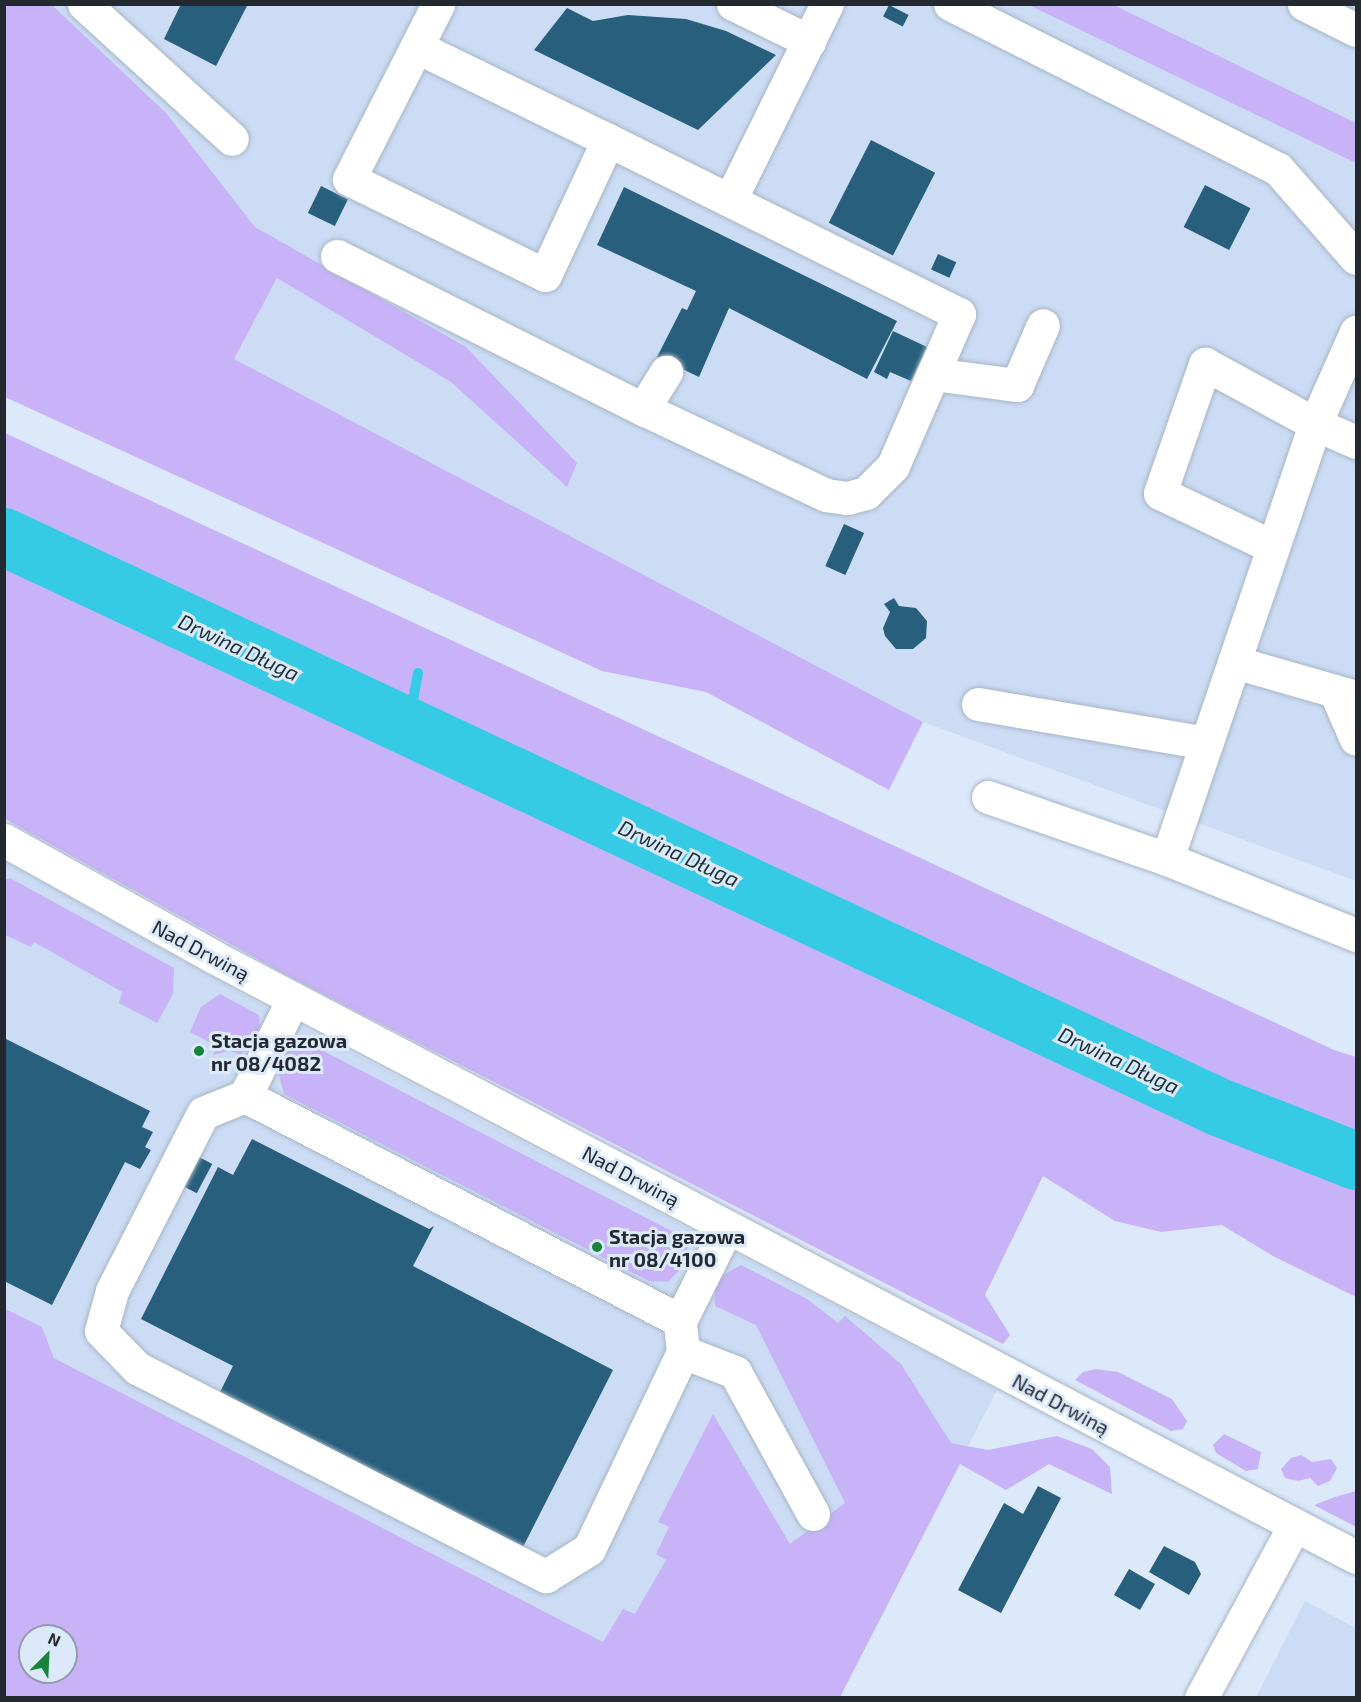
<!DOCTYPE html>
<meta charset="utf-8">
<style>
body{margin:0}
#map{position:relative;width:1361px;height:1702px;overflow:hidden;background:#dce9fb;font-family:"Exo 2",sans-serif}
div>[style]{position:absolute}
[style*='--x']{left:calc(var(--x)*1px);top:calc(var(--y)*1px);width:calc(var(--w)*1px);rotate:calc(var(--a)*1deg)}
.built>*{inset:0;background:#cbdcf4}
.green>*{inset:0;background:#c8b3f9}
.stream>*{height:10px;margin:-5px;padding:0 5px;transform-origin:5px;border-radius:5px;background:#36cbe5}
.river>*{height:58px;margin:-29px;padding:0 29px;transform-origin:29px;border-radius:29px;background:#36cbe5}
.building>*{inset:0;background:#275f7c;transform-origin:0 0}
.roads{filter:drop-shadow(0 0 2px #a8b5c6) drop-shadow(0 0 2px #a8b5c6)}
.minor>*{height:33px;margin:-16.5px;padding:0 16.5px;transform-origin:16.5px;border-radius:16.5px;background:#fff}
.dots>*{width:16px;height:16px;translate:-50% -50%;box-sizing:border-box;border:3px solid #dce9fb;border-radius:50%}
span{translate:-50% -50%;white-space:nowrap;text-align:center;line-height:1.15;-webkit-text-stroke:6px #dce9fb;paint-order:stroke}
.street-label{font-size:20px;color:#242930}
.poi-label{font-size:20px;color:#242930;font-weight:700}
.left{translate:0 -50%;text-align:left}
.water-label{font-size:21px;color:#193136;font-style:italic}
.frame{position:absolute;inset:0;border:6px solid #242930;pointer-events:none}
.north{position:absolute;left:18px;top:1624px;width:60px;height:60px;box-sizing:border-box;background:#dce9fb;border:2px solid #929caa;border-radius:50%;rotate:24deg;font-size:16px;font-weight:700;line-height:24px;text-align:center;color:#242930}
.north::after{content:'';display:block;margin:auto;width:21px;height:27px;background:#18843a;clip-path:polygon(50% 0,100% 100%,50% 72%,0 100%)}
</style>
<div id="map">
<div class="built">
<i style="clip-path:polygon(4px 5px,1356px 5px,1356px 881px,923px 722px,5px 239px)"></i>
<i style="clip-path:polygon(4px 861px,269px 1009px,997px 1390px,840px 1697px,603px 1642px,54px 1358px,42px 1327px,5px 1308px)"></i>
<i style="clip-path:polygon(1305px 1601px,1356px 1628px,1356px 1697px,1256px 1697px)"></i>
</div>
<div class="green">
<i style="clip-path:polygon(5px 5px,52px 5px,166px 113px,255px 227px,466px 347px,577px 463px,567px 487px,451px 382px,277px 278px,234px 359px,923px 722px,889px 790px,706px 692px,602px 671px,5px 397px)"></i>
<i style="clip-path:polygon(1029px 5px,1114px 5px,1356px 123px,1356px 163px)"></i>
<i style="clip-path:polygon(5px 433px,1334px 1050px,1356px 1057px,1356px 1297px,1273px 1256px,1222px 1225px,1161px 1232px,1115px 1221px,1043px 1176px,985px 1295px,1010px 1335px,1003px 1344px,286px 975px,5px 819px)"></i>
<i style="clip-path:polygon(10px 878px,174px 968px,173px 994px,157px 1023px,119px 1003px,122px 992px,34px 942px,31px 947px,5px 935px,5px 880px)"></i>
<i style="clip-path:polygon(220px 994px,259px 1015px,260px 1032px,255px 1043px,240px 1055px,230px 1051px,213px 1055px,217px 1046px,190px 1032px,201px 1007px)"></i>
<i style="clip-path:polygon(304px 1041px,683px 1237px,688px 1247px,684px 1265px,668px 1282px,649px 1281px,284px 1094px,277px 1068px,283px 1051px)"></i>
<i style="clip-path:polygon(evenodd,741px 1265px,807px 1299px,838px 1323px,845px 1316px,901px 1364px,951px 1443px,988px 1450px,1057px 1436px,1092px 1449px,1110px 1467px,1112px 1494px,1049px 1464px,1006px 1490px,960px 1464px,840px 1697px,5px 1697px,4px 1308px,42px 1327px,54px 1358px,603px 1642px,623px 1609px,635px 1614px,666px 1560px,656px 1554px,669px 1527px,658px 1522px,713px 1414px,790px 1544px,845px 1503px,756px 1325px,715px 1306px,715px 1289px,720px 1277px,741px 1265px,30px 1636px,66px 1636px,66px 1672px,30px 1672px,30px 1636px)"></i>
<i style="clip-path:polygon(1096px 1369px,1118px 1372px,1172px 1399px,1187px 1421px,1183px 1429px,1171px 1431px,1075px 1380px,1083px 1372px)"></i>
<i style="clip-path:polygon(1224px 1434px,1261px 1452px,1258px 1469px,1246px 1471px,1216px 1453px,1213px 1445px)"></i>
<i style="clip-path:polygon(1301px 1455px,1312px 1462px,1331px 1459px,1337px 1468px,1330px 1481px,1318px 1486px,1310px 1478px,1298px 1481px,1285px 1478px,1281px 1469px,1291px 1458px)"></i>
<i style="clip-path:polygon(1356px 1491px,1356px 1527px,1314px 1505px,1335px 1497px)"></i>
</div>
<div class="stream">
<i style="--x:408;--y:727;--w:55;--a:-79.5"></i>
</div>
<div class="river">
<i style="--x:4;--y:537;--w:1344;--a:25.14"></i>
<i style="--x:1221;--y:1108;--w:145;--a:21.4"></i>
</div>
<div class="building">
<i style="clip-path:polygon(181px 4px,248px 4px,216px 66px,164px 39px)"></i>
<i style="left:889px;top:5px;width:22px;height:13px;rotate:27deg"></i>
<i style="clip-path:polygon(567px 8px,593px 21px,628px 15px,686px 19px,726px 31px,776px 55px,698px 130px,534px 50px)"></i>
<i style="left:871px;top:140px;width:72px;height:93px;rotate:27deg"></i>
<i style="left:1205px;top:185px;width:51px;height:47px;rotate:27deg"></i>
<i style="left:321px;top:186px;width:30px;height:30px;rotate:26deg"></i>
<i style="clip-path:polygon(624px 187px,897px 321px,867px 379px,729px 308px,699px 377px,657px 357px,682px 308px,687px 310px,696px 291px,597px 245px)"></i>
<i style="left:938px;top:254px;width:20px;height:17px;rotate:24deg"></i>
<i style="clip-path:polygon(893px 331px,927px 347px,911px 381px,890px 372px,887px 379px,874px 372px)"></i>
<i style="left:844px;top:524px;width:22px;height:46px;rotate:24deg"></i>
<i style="clip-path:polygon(894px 598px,899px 606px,916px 608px,927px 621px,926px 638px,913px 649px,896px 649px,885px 636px,883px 628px,890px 612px,884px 604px)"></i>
<i style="clip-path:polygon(4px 1038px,150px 1111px,142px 1127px,153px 1132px,145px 1147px,151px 1150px,140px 1169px,125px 1162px,52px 1305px,4px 1281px)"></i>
<i style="clip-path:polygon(252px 1139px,429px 1229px,434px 1226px,413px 1266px,613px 1370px,523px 1547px,220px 1392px,233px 1366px,141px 1319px,218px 1167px,233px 1175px)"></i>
<i style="left:199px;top:1157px;width:15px;height:33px;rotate:28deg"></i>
<i style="clip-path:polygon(592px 1240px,605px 1246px,601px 1254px,589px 1247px)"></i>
<i style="clip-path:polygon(1038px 1486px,1061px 1498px,1001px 1613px,958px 1590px,1004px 1503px,1023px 1514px)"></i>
<i style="clip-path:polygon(1164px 1546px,1195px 1562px,1201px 1574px,1189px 1595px,1149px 1572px)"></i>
<i style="left:1129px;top:1569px;width:30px;height:30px;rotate:30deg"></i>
</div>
<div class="roads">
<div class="minor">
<i style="--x:84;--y:4;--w:200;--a:42.4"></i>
<i style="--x:733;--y:4;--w:85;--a:26"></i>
<i style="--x:950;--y:4;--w:367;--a:26.7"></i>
<i style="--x:1278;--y:169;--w:118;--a:48.8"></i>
<i style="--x:1304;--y:4;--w:58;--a:26.6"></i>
<i style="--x:417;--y:47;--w:212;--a:26"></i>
<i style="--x:608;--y:140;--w:149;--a:115"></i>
<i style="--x:545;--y:275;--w:218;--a:-153.9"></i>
<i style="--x:349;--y:179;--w:196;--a:-63"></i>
<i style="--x:608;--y:140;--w:392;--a:26.4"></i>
<i style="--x:959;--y:314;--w:166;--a:113.5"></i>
<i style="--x:893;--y:466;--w:38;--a:135"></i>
<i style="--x:866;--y:493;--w:20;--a:165"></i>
<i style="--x:847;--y:498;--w:21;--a:-172"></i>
<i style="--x:826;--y:495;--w:202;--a:-154.8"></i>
<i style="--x:643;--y:409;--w:44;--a:-58.1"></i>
<i style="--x:730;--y:200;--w:219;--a:-63.7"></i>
<i style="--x:337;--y:256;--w:342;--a:26.6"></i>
<i style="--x:933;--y:374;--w:85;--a:7.5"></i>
<i style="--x:1017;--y:385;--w:65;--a:-66.6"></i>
<i style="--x:1273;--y:547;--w:125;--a:-154.5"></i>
<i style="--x:1160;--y:493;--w:137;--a:-70.8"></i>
<i style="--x:1205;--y:364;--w:125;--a:28.6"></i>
<i style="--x:1315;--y:424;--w:101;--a:-66"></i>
<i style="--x:1234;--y:662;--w:127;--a:16"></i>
<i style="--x:1335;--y:691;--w:52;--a:66.4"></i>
<i style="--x:978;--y:704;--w:232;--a:9.7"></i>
<i style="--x:988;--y:797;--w:189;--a:19.1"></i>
<i style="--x:1167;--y:859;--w:459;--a:-71.2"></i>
<i style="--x:1315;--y:424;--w:45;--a:23.7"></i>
<i style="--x:4;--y:840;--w:238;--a:29.1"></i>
<i style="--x:212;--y:956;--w:1292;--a:27.72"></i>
<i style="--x:1167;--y:859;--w:204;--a:21.9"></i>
<i style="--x:293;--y:999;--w:108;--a:116.3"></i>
<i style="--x:245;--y:1096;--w:45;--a:158"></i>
<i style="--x:203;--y:1113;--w:200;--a:117.1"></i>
<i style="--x:112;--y:1291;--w:41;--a:105.4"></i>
<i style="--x:101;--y:1331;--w:52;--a:45.8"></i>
<i style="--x:137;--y:1368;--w:459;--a:27"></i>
<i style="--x:546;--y:1576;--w:51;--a:-32.1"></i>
<i style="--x:589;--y:1549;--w:218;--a:-64.5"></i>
<i style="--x:683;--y:1352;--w:31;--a:-96"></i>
<i style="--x:680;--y:1321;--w:105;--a:-63.4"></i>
<i style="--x:245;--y:1096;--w:490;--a:27.3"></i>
<i style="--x:683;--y:1352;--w:56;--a:21"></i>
<i style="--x:735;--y:1372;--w:162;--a:61.2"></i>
<i style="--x:1201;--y:1698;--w:196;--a:-61.6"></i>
</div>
</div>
<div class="dots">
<i style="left:199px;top:1051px;background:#18843a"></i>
<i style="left:597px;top:1247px;background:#18843a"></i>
</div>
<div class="street-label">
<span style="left:201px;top:950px;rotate:28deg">Nad Drwiną</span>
<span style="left:631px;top:1176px;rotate:28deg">Nad Drwiną</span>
<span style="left:1061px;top:1404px;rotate:28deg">Nad Drwiną</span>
</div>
<div class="poi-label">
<span class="left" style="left:211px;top:1052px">Stacja gazowa<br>nr 08/4082</span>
<span class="left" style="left:609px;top:1248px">Stacja gazowa<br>nr 08/4100</span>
</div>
<div class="water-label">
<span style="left:239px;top:647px;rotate:25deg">Drwina Długa</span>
<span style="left:679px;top:853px;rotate:25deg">Drwina Długa</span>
<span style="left:1119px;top:1060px;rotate:25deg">Drwina Długa</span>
</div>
<div class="frame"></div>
<div class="north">N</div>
</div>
